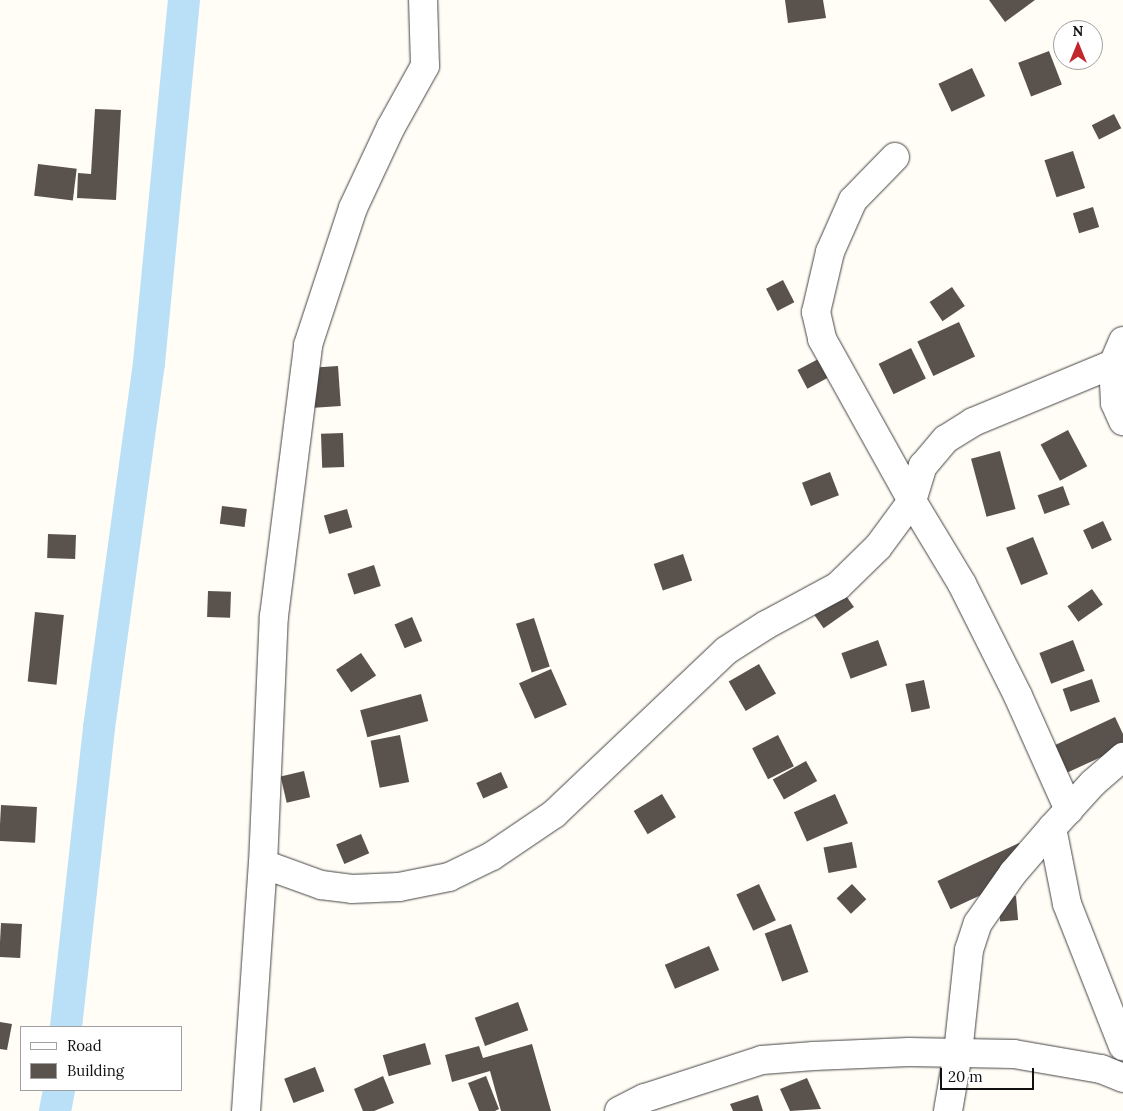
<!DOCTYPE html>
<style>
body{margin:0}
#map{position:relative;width:1123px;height:1111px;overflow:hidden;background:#fffdf5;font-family:Lora,serif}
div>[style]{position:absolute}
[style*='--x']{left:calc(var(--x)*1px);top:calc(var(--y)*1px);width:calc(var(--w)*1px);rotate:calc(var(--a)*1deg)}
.canal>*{height:32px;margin:-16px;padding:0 16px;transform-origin:16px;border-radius:16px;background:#b9e0f7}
.building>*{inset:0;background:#5a524d;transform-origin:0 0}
.roads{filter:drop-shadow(0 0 1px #444) drop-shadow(0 0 1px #444)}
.minor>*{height:28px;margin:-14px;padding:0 14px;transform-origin:14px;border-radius:14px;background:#fff}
span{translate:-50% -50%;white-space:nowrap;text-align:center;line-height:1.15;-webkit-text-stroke:5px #fff;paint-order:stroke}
.legend{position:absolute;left:20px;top:1026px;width:162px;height:65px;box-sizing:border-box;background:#fff;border:1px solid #a0a0a0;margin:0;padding:6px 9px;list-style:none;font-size:15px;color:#111}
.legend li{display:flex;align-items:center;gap:10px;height:25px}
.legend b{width:25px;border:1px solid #a0a0a0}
.north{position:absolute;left:1053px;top:20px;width:50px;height:50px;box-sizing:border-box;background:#fff;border:1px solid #a0a0a0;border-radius:50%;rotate:0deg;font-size:14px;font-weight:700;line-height:20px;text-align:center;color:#111}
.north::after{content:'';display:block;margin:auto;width:18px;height:22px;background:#c4262e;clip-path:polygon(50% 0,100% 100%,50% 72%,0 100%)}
.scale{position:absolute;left:940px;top:1068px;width:94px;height:22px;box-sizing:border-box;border:2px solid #111;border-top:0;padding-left:6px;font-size:15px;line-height:18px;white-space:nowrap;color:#111;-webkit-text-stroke:4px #fff;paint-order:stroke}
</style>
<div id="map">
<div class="canal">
<i style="--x:66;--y:1027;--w:301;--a:-83.7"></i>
<i style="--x:99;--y:728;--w:368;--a:-82.2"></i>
<i style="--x:149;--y:363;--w:365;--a:-84.5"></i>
<i style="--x:55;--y:1111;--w:21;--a:-79"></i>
</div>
<div class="building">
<i style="clip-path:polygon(785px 0,823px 0,826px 18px,788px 23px)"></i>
<i style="clip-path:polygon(989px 0,1035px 0,1005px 22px)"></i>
<i style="left:1049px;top:51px;width:36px;height:33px;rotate:69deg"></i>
<i style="left:972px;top:68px;width:31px;height:37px;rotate:65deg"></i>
<i style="clip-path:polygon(95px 109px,121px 110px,116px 200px,77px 198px,78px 173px,91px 174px)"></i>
<i style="left:1114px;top:114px;width:16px;height:25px;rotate:63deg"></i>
<i style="left:1073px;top:151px;width:39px;height:30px;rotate:72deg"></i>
<i style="left:38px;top:164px;width:39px;height:32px;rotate:7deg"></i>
<i style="left:1093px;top:207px;width:21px;height:21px;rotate:73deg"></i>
<i style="left:783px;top:280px;width:25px;height:19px;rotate:63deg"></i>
<i style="left:952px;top:287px;width:23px;height:27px;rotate:56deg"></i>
<i style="left:959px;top:322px;width:38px;height:46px;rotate:65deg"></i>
<i style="left:911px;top:348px;width:34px;height:36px;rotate:64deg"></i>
<i style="left:824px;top:356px;width:21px;height:30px;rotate:62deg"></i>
<i style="left:338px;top:366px;width:40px;height:34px;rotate:86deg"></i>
<i style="left:1068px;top:430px;width:41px;height:31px;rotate:62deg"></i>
<i style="left:343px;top:433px;width:34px;height:22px;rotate:88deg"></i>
<i style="left:1000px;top:451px;width:60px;height:30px;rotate:75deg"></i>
<i style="left:830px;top:472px;width:25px;height:30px;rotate:69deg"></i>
<i style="left:1063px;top:486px;width:20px;height:27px;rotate:70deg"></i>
<i style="left:222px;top:506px;width:25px;height:18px;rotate:7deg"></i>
<i style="left:347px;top:509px;width:19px;height:24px;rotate:74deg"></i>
<i style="left:1103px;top:521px;width:21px;height:22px;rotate:65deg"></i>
<i style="left:48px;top:534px;width:28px;height:24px;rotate:2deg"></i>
<i style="left:1033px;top:537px;width:40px;height:29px;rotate:68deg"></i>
<i style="left:683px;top:554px;width:28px;height:31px;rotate:71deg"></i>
<i style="left:374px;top:565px;width:22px;height:28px;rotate:72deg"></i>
<i style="left:835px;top:580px;width:33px;height:37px;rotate:55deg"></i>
<i style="left:1092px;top:589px;width:19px;height:30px;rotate:55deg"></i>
<i style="left:208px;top:591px;width:23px;height:26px;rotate:2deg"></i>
<i style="left:35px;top:612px;width:29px;height:70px;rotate:6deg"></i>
<i style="left:412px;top:617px;width:26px;height:19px;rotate:67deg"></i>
<i style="left:534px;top:618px;width:51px;height:19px;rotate:72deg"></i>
<i style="left:878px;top:640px;width:27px;height:39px;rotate:70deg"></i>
<i style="left:1073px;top:640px;width:33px;height:36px;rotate:69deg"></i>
<i style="left:361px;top:653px;width:27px;height:30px;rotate:56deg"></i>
<i style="left:759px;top:664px;width:34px;height:35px;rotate:60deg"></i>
<i style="left:551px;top:669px;width:39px;height:35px;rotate:66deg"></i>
<i style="left:1092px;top:679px;width:24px;height:31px;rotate:71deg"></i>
<i style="left:924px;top:680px;width:29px;height:19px;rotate:78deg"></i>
<i style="left:421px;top:694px;width:28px;height:63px;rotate:75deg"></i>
<i style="clip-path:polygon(1115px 717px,1123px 734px,1123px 747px,1049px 781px,1036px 754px)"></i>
<i style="left:400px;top:735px;width:48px;height:30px;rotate:79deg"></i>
<i style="left:778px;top:735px;width:35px;height:29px;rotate:63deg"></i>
<i style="left:806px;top:761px;width:23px;height:38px;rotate:61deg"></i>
<i style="left:304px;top:771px;width:27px;height:24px;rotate:77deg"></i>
<i style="left:501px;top:772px;width:17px;height:27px;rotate:66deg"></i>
<i style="left:662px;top:794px;width:27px;height:33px;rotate:59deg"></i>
<i style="left:835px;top:794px;width:32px;height:45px;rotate:66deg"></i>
<i style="left:1px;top:805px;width:36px;height:36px;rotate:3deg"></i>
<i style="left:361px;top:834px;width:21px;height:27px;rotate:67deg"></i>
<i style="left:852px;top:842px;width:26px;height:29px;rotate:79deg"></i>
<i style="left:1019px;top:843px;width:31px;height:90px;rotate:65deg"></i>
<i style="left:759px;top:884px;width:40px;height:25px;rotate:65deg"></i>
<i style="left:852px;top:884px;width:21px;height:21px;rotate:47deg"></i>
<i style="left:1016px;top:896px;width:24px;height:18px;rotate:85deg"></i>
<i style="left:1px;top:923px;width:21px;height:34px;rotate:3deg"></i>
<i style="left:791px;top:924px;width:51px;height:28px;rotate:70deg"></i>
<i style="left:709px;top:946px;width:26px;height:48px;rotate:67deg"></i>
<i style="left:518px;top:1002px;width:30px;height:46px;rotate:70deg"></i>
<i style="clip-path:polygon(0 1022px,12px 1024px,7px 1050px,0 1049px)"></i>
<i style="left:425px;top:1043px;width:22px;height:44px;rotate:74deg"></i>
<i style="clip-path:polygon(532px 1044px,551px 1111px,501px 1111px,490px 1071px,452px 1082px,445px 1055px,479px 1046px,483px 1058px)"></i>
<i style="left:315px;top:1067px;width:26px;height:33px;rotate:69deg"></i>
<i style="clip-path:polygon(383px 1076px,394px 1103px,374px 1111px,363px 1111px,354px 1089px)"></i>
<i style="clip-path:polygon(486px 1076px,499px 1109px,495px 1111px,479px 1111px,468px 1083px)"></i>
<i style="clip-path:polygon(807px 1078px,821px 1109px,790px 1111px,780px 1089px)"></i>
<i style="clip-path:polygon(758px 1095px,763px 1111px,733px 1111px,730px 1104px)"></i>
</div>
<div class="roads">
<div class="minor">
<i style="--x:895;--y:157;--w:60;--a:134.3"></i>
<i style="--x:853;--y:200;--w:57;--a:113.9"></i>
<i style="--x:830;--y:252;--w:62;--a:103.1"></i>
<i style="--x:816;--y:312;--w:28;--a:77"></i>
<i style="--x:822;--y:339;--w:185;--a:60.9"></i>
<i style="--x:912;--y:501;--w:97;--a:58.9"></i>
<i style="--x:962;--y:584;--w:125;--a:63.4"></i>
<i style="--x:1018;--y:696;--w:125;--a:65.9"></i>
<i style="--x:1123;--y:341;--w:25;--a:113"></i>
<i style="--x:1113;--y:364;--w:39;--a:87"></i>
<i style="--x:1115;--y:403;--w:20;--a:66"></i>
<i style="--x:1052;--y:828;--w:77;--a:78.8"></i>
<i style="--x:1067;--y:904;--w:153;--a:68.5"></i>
<i style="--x:263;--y:864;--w:62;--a:19.9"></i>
<i style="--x:321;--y:885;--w:31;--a:7"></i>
<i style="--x:352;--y:889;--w:47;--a:-2.4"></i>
<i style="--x:399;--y:887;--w:51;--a:-11.3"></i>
<i style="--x:449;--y:877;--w:48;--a:-26"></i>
<i style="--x:492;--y:856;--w:75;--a:-34.1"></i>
<i style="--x:554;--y:814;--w:238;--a:-43.5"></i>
<i style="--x:727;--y:650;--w:46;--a:-32.7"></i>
<i style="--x:766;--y:625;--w:82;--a:-28.4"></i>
<i style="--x:838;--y:586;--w:56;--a:-44.3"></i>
<i style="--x:878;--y:547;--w:57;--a:-53.5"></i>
<i style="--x:912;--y:501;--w:37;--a:-73"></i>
<i style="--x:923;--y:466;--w:35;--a:-50"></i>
<i style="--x:946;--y:439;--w:32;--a:-32"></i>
<i style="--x:973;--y:422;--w:152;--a:-22.5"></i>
<i style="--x:246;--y:1111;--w:248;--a:-86.1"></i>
<i style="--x:263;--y:864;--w:248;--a:-87.5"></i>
<i style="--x:274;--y:616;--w:273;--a:-82.8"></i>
<i style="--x:308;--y:345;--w:144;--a:-71.8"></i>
<i style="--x:353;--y:208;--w:89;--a:-64.9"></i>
<i style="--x:391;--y:127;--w:70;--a:-60.9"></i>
<i style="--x:425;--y:66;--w:66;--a:-91.7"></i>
<i style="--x:619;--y:1111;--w:29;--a:-27"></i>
<i style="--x:645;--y:1098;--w:123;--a:-18"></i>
<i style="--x:762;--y:1060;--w:52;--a:-4.4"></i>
<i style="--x:814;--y:1056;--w:95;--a:-2.4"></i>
<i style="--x:909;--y:1052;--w:105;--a:1.1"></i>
<i style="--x:1014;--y:1054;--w:88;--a:9.8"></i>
<i style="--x:1101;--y:1069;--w:24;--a:22"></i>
<i style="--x:948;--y:1111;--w:59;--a:-80.2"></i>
<i style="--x:958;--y:1053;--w:104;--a:-83.9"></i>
<i style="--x:969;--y:950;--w:28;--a:-72"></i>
<i style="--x:978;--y:923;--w:61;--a:-55"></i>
<i style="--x:1013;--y:873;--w:60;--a:-49.1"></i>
<i style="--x:1052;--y:828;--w:61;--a:-47.7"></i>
<i style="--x:1093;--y:783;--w:40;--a:-41"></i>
</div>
</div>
<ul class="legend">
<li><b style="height:6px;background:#fff"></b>Road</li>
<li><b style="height:14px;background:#5a524d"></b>Building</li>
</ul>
<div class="north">N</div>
<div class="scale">20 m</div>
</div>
